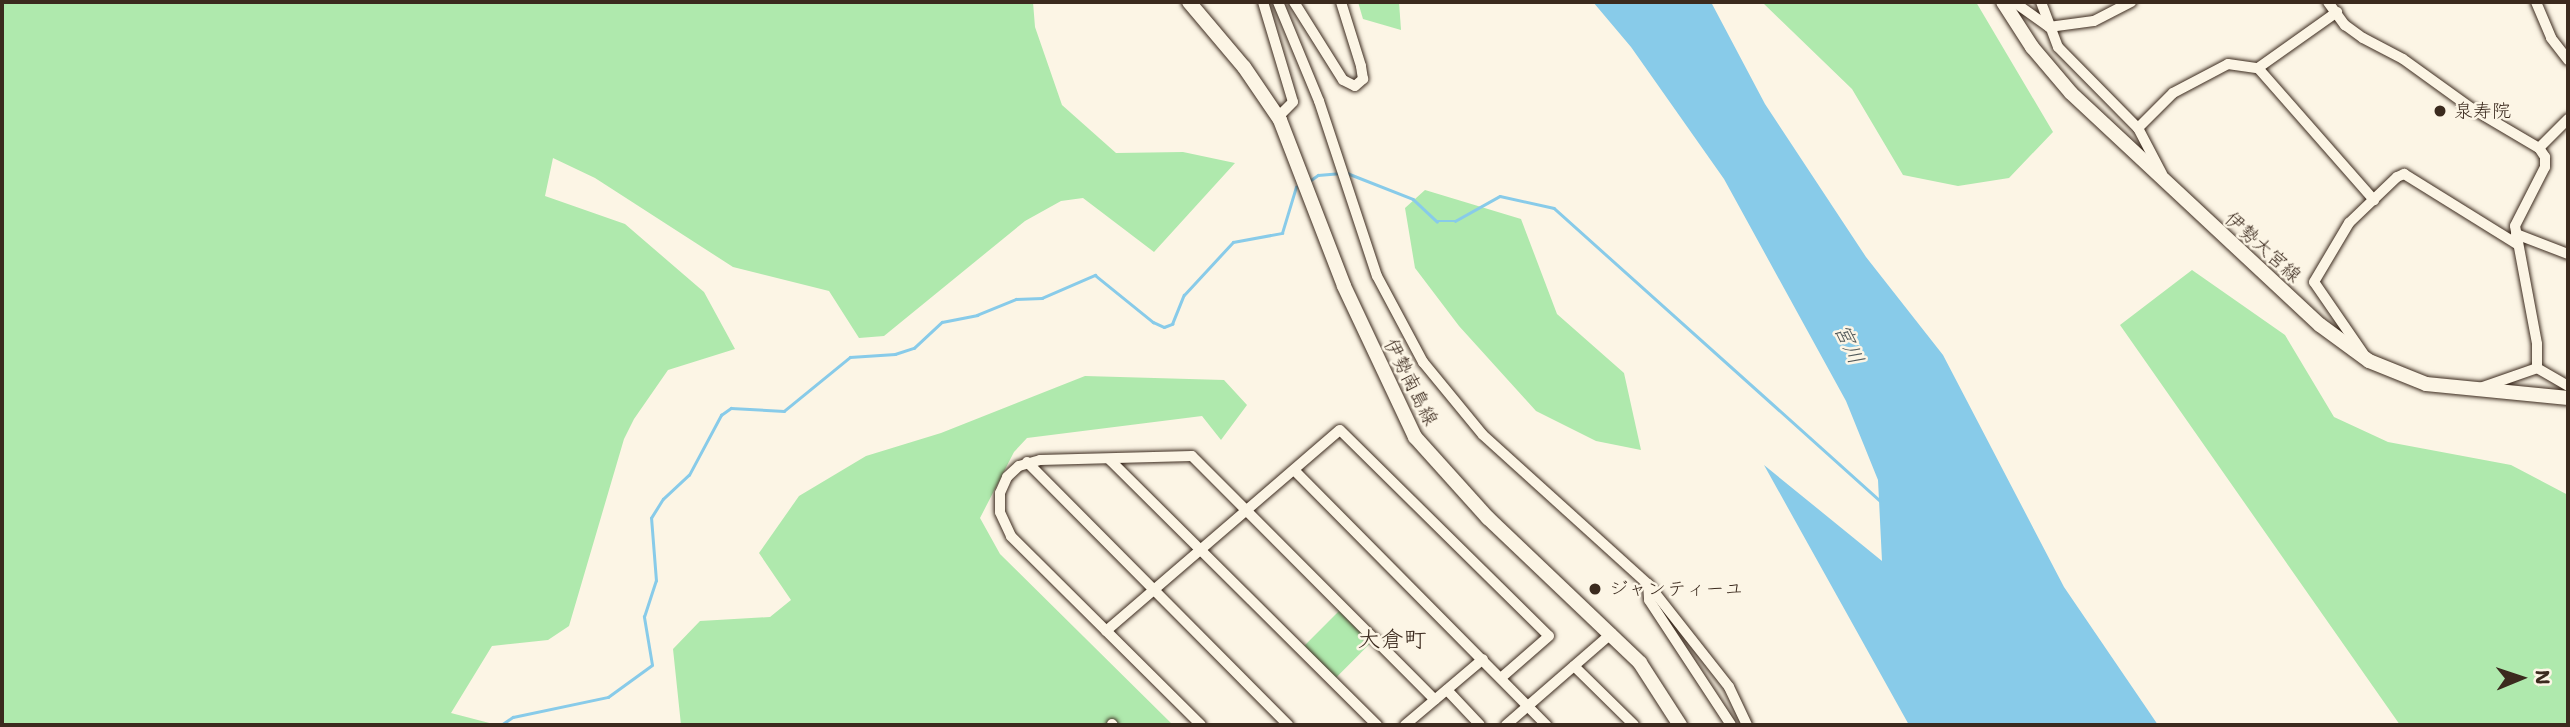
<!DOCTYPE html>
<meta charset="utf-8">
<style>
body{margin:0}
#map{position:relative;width:2570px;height:727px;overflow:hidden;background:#fcf5e5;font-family:"Shantell Sans","Klee One",sans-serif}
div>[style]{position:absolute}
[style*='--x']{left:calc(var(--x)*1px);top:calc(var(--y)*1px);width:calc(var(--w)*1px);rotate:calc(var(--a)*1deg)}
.green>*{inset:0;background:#afe9ad;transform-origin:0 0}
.water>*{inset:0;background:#88cbe9}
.stream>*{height:2.5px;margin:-1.25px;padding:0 1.25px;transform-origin:1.25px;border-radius:1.25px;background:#88cbe9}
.roads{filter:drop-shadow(0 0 2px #3b2a1e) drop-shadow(0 0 2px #3b2a1e)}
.minor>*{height:10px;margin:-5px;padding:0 5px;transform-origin:5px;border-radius:5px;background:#fcf5e5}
.major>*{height:14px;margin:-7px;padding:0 7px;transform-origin:7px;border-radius:7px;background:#fcf5e5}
.dots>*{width:19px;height:19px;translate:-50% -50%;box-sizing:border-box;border:4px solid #fcf5e5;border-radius:50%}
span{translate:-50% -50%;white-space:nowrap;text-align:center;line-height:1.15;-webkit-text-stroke:5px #fcf5e5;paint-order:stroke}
.poi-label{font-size:19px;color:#3b2a1e}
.left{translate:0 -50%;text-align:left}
.street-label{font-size:19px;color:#3b2a1e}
.water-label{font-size:21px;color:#525a5b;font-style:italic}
.quarter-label{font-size:23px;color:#3b2a1e}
.frame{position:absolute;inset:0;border:4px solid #3b2a1e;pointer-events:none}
.north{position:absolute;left:2486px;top:643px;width:70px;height:70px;-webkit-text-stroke:5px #fcf5e5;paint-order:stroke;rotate:88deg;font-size:19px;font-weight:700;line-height:28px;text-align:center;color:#3b2a1e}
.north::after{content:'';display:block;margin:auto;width:24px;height:32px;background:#3b2a1e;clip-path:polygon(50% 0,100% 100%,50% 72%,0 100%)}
</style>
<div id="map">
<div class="green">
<i style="clip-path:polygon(2px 2px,1033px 2px,1035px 27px,1062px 105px,1116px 153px,1183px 152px,1235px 163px,1154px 252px,1083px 198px,1061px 201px,1025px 221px,884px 336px,859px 338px,829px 291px,733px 267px,595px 178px,553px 158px,545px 196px,625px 224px,704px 292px,735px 349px,668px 370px,634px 419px,624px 439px,569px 626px,548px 640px,492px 646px,451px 713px,497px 725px,2px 725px)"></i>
<i style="clip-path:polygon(1358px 2px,1399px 2px,1401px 30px,1363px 19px)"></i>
<i style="clip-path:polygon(1762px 2px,1976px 2px,2053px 132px,2009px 178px,1958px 186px,1903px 175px,1852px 89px)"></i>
<i style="clip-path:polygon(1425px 190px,1521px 219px,1557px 314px,1624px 373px,1641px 450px,1596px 441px,1536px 411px,1459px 326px,1415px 268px,1405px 208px)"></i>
<i style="clip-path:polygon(2192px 270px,2285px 335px,2334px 417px,2388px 442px,2511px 465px,2568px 495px,2568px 725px,2400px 725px,2120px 325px)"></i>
<i style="clip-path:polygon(1085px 376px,1224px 380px,1247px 405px,1221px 440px,1202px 416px,1027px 438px,1014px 452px,980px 518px,1000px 554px,1173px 725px,681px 725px,673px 649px,700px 621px,770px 617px,791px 600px,759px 553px,799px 496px,866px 456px,941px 433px)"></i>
<i style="left:1339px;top:611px;width:45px;height:49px;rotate:45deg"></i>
</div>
<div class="water">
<i style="clip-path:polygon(1593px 2px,1711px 2px,1765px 104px,1866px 257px,1943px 355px,2064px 587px,2158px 725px,1909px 725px,1764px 465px,1882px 561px,1878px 480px,1846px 401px,1724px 179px,1631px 47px)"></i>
</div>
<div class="stream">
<i style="--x:1347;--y:173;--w:71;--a:21.5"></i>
<i style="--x:1413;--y:199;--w:33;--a:43"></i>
<i style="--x:1437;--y:221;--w:18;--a:0"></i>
<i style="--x:1455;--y:221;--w:51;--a:-29.1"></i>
<i style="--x:1500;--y:196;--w:55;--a:12.5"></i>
<i style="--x:1554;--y:208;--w:438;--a:41.9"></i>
<i style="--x:1308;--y:182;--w:12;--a:-35"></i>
<i style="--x:1318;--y:175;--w:23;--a:-5"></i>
<i style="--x:501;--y:725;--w:14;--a:-34"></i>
<i style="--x:513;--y:717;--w:97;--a:-11.9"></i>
<i style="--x:608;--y:697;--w:54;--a:-36"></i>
<i style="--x:652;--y:665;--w:49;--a:-99.5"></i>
<i style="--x:644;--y:617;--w:38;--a:-72"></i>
<i style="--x:656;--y:581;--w:63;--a:-94.5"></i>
<i style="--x:651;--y:518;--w:22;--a:-58"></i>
<i style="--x:663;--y:499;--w:35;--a:-43"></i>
<i style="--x:689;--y:475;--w:68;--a:-61.9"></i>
<i style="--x:721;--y:415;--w:12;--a:-35"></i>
<i style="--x:731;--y:408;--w:53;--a:3.2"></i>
<i style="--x:784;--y:411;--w:85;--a:-39.3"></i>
<i style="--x:850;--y:357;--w:45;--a:-3.8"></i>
<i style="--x:895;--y:354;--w:20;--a:-18"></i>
<i style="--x:914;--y:348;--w:38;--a:-43"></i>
<i style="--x:942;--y:322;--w:36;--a:-11"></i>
<i style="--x:977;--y:315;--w:42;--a:-22.3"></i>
<i style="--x:1016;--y:299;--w:26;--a:-2"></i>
<i style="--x:1042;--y:298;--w:58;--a:-23.5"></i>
<i style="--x:1095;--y:275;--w:75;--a:39"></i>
<i style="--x:1153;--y:322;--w:12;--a:24"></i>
<i style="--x:1164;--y:327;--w:9;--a:-21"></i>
<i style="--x:1172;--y:324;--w:31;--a:-68"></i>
<i style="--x:1184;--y:295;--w:72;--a:-47.2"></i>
<i style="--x:1233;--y:242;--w:50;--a:-10.4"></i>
<i style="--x:1282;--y:233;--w:48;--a:-73.1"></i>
</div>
<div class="roads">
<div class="minor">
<i style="--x:1263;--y:2;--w:104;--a:73.3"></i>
<i style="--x:1293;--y:102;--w:21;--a:135"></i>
<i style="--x:1278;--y:2;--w:107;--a:67.5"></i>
<i style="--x:1319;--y:101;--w:184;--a:71.7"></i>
<i style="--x:1377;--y:276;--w:98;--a:61.9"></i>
<i style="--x:1423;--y:362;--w:94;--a:50.6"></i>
<i style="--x:1483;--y:435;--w:222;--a:42.1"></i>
<i style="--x:1648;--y:584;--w:131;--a:51.8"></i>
<i style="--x:1729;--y:687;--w:42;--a:64.7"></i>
<i style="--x:1294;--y:2;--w:92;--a:57.9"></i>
<i style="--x:1343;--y:80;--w:13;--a:27"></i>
<i style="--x:1355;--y:86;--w:11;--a:-41"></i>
<i style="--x:1363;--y:79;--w:13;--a:-99"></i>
<i style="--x:1361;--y:66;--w:67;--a:-107.4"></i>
<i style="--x:2014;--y:2;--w:43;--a:35.5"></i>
<i style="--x:2049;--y:27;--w:45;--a:-7.6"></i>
<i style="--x:2094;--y:21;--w:42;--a:-27.2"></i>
<i style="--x:2041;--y:2;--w:48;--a:69.3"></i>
<i style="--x:2058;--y:47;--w:114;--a:45.4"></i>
<i style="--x:2138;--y:128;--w:52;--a:62.4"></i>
<i style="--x:2328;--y:2;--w:29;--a:54"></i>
<i style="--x:2345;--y:25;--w:22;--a:36"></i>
<i style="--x:2363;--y:38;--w:45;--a:27.7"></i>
<i style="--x:2403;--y:59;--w:84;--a:35.8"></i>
<i style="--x:2471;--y:108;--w:79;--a:30.5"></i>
<i style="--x:2539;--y:148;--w:11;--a:56"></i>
<i style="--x:2545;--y:157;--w:10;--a:90"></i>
<i style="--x:2545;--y:167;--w:66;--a:117"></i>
<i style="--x:2515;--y:226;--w:120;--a:79.4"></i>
<i style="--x:2537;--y:344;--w:24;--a:90"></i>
<i style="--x:2536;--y:2;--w:39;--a:67"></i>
<i style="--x:2551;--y:38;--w:28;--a:52"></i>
<i style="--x:2258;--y:68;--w:176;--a:48.7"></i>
<i style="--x:2138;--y:128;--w:49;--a:-45"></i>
<i style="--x:2173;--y:93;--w:62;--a:-27.8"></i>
<i style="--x:2228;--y:64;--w:30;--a:8"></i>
<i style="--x:2258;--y:68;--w:97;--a:-35.3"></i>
<i style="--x:2539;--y:148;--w:41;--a:-45"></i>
<i style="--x:2516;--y:234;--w:56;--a:21"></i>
<i style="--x:2363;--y:353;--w:86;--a:-124.6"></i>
<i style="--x:2314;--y:282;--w:69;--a:-59.3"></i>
<i style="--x:2349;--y:223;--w:66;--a:-43.8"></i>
<i style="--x:2397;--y:177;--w:8;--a:-23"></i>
<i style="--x:2404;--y:174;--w:133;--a:31.8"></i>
<i style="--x:2537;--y:368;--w:36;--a:30"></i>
<i style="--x:2480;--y:388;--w:60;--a:-19.3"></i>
<i style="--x:1109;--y:459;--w:378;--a:44.8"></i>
<i style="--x:1027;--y:462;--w:371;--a:45.2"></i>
<i style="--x:1294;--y:470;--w:359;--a:45.3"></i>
<i style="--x:1648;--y:584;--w:16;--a:86"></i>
<i style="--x:1649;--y:600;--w:149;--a:56.7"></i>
<i style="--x:1106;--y:631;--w:308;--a:-40.7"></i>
<i style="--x:1340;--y:430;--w:293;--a:44.6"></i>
<i style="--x:1549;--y:636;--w:62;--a:138.9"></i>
<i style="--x:1574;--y:666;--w:84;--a:44.5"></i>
<i style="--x:1447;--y:690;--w:48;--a:46.7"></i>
<i style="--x:1112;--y:724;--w:1;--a:45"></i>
<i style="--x:1201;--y:725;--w:268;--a:-135.2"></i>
<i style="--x:1011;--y:536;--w:26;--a:-115"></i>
<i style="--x:1000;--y:512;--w:19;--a:-90"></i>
<i style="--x:1000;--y:493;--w:17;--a:-66"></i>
<i style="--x:1007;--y:477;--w:16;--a:-43"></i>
<i style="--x:1019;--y:466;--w:22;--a:-16"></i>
<i style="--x:1040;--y:460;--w:152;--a:-1.5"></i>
<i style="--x:1192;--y:456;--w:344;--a:45.1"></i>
<i style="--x:1405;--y:725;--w:102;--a:-40.2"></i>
<i style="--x:1506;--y:725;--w:140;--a:-41"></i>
</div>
<div class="major">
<i style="--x:1189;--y:2;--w:85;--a:49.8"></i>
<i style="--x:1244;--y:67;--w:64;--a:55.8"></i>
<i style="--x:1280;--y:120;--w:178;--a:68.9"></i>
<i style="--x:1344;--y:286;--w:167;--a:64.8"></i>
<i style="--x:1415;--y:437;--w:109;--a:48"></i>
<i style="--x:1488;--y:518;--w:210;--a:43.6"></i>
<i style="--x:1640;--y:663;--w:74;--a:57.2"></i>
<i style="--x:2003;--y:2;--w:54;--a:57.2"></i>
<i style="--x:2032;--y:47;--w:60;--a:49.7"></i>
<i style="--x:2071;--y:93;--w:340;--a:43"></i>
<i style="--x:2320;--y:325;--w:61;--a:36.3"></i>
<i style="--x:2369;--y:361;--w:61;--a:22"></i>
<i style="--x:2426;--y:384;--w:143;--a:5.6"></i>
</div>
</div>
<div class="dots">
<i style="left:2440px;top:111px;background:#3b2a1e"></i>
<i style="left:1595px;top:589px;background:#3b2a1e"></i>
</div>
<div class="poi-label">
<span class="left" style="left:2454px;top:111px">泉寿院</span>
<span class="left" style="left:1609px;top:589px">ジャンティーユ</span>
</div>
<div class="street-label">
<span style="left:2263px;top:247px;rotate:42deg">伊勢大宮線</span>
<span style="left:1411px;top:382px;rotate:63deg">伊勢南島線</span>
</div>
<div class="water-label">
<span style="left:1849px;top:344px;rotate:66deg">宮川</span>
</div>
<div class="quarter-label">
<span style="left:1392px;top:639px">大倉町</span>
</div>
<div class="frame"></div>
<div class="north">N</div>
</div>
